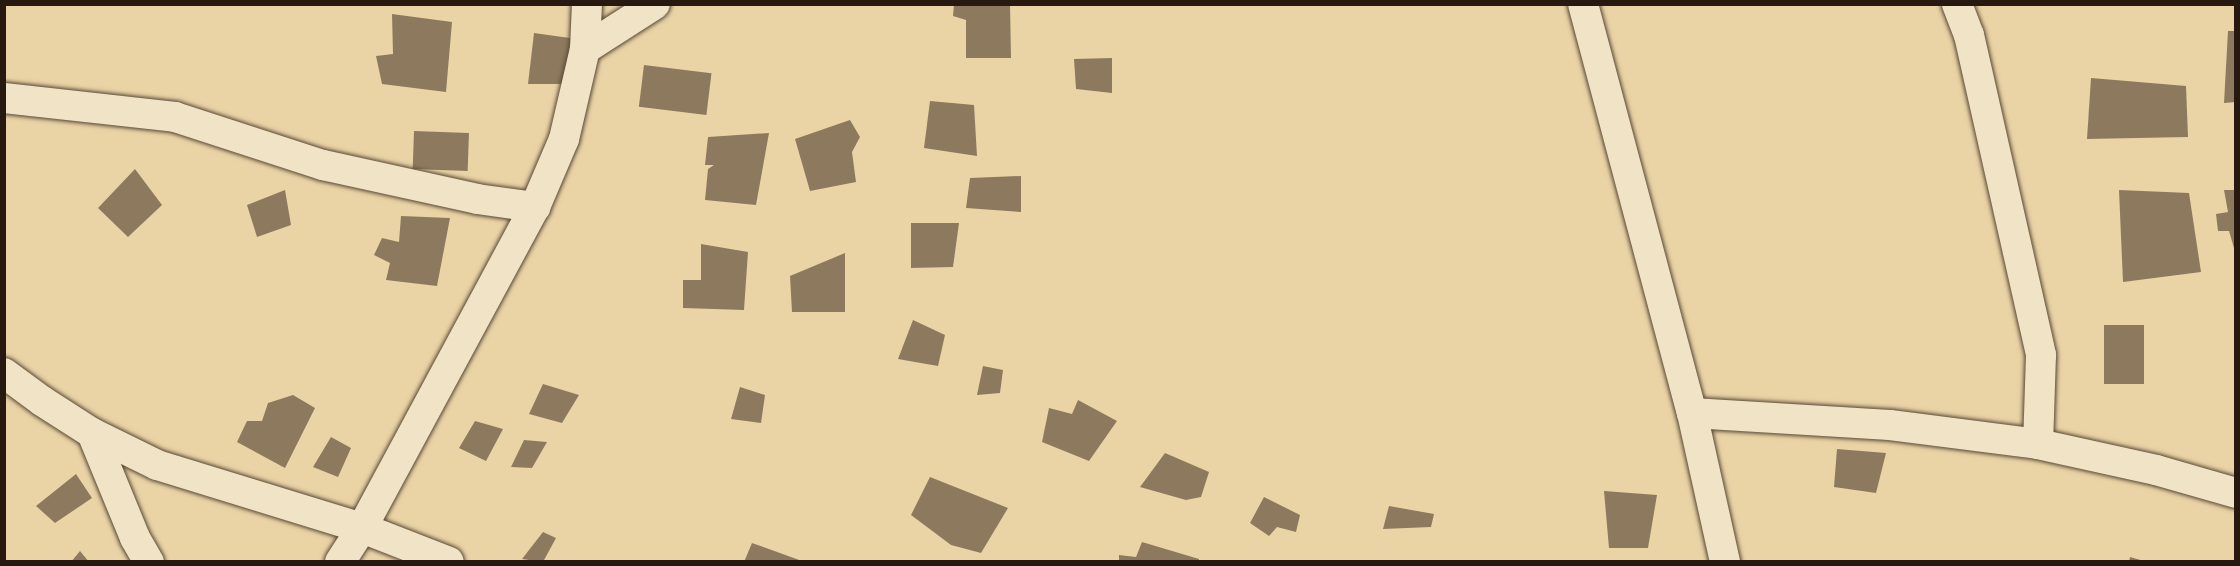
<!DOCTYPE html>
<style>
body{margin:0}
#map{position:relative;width:2240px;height:566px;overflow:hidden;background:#ead4a6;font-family:"IM FELL DW Pica",serif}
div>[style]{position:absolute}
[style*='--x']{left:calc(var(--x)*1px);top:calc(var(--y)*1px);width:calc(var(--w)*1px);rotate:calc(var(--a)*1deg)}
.building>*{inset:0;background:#8d7a5e;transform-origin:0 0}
.roads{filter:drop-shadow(0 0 2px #584836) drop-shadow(0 0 2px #584836)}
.minor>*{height:30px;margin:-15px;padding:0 15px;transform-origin:15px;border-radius:15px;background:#f1e3c5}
span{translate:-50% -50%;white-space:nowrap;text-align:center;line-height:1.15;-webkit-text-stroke:4.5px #f1e3c5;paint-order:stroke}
.frame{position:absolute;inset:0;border:6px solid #281910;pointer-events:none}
</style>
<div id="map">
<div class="building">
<i style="clip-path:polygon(954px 4px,1010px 4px,1011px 58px,966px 58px,966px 20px,953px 16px)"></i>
<i style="clip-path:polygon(392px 14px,452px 22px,446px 92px,382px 84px,376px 56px,393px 54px)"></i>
<i style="clip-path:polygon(2228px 31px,2236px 31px,2236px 102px,2224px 103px)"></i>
<i style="clip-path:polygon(534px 33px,577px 39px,568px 84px,528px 84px)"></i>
<i style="clip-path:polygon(1112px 58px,1112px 93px,1076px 89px,1074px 59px)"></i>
<i style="left:644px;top:65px;width:68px;height:42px;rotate:7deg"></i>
<i style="clip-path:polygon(2091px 78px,2186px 86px,2188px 137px,2087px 139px)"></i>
<i style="clip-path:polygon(930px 101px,974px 105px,977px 156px,924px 148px)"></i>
<i style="clip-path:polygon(850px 120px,860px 137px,852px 152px,856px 182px,810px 191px,795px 139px)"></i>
<i style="left:414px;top:131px;width:55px;height:38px;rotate:2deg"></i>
<i style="clip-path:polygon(769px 133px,756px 205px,705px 200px,708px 169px,714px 165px,705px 165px,708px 137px)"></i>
<i style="clip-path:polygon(135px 169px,162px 205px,128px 237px,98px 208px)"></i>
<i style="clip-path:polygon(1021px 176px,1021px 212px,966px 208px,970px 178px)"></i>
<i style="clip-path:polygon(285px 190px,291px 225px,257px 237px,247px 205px)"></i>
<i style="clip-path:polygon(2119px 190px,2189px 193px,2201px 272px,2123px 282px)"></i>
<i style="clip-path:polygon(2224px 190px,2236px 190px,2236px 255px,2229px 231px,2218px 231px,2216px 214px,2228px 212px)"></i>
<i style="clip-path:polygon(401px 216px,450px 218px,437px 286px,386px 280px,390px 263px,374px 255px,382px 238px,399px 242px)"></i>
<i style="clip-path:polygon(911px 223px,959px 223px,953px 267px,911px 268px)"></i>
<i style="clip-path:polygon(701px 244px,748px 252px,744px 310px,683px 308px,683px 280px,701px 280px)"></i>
<i style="clip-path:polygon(845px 253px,845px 312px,792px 312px,790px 276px)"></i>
<i style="clip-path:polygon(913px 320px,945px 335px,938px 366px,898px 359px)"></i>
<i style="left:2104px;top:325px;width:40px;height:59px"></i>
<i style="clip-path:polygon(983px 366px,1003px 370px,1000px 393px,977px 395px)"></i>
<i style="clip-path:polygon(543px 384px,579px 395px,562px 423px,529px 414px)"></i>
<i style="clip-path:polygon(740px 387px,765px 395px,761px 423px,731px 419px)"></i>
<i style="clip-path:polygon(293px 395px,315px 408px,285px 468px,237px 442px,247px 421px,262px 421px,268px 403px)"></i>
<i style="clip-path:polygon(1078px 400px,1117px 421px,1089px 461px,1042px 442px,1049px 408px,1072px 414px)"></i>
<i style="clip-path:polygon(475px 421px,503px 429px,486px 461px,459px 448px)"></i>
<i style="clip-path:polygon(331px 437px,351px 448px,338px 477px,313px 467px)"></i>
<i style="clip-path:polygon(524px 440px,547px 442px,532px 468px,511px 467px)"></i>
<i style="clip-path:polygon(1837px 449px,1886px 453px,1876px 493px,1834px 487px)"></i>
<i style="clip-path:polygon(1165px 453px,1209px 472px,1201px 497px,1186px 500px,1140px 487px)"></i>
<i style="clip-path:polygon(76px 474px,92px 498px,55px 523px,36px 506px)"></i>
<i style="clip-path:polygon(930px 477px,1008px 508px,981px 553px,951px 545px,911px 515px)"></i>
<i style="clip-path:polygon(1604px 491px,1657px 495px,1648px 548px,1609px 548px)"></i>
<i style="clip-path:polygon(1264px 497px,1300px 515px,1296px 532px,1277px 527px,1269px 536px,1250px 523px)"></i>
<i style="clip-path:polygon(1389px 506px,1434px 514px,1431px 527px,1383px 529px)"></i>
<i style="clip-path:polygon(543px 532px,556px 538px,543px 562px,522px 559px)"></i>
<i style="clip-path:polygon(1142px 542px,1199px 559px,1199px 562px,1119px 562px,1119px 555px,1136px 557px)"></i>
<i style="clip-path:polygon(752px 543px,802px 561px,802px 562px,744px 562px)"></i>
<i style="clip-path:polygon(80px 551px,89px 562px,71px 562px)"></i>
<i style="clip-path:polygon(2130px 557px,2144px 561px,2144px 562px,2129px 562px)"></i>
</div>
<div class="roads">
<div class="minor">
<i style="--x:1583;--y:4;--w:423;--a:75.1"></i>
<i style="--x:1692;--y:413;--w:153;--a:77.5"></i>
<i style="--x:1957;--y:4;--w:33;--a:69"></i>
<i style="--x:1969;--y:35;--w:328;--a:77.3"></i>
<i style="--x:2041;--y:355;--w:89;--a:91.9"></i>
<i style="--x:585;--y:49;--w:45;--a:-87.5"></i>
<i style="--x:4;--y:98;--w:172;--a:6.3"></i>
<i style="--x:175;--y:117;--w:156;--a:18"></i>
<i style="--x:323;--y:165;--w:158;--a:12.4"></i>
<i style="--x:477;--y:199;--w:59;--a:7.9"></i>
<i style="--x:4;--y:373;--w:47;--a:36.4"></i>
<i style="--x:42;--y:401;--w:59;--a:32.6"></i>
<i style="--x:92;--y:433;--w:72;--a:26.2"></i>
<i style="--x:157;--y:465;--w:214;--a:17.1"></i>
<i style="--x:362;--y:528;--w:93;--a:21.3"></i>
<i style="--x:1692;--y:413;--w:198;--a:3.5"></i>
<i style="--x:1890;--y:425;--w:149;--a:7.3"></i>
<i style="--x:2038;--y:444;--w:121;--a:12.4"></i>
<i style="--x:2156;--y:470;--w:83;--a:16"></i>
<i style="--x:92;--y:433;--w:113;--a:67.7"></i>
<i style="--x:135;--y:538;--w:28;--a:60"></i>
<i style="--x:340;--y:562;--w:40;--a:-57.1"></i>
<i style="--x:362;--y:528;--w:365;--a:-61.7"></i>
<i style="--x:535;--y:207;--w:74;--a:-66.9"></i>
<i style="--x:564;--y:139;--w:92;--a:-76.9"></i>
<i style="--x:585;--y:49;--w:83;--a:-32.7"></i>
</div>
</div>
<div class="frame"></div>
</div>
